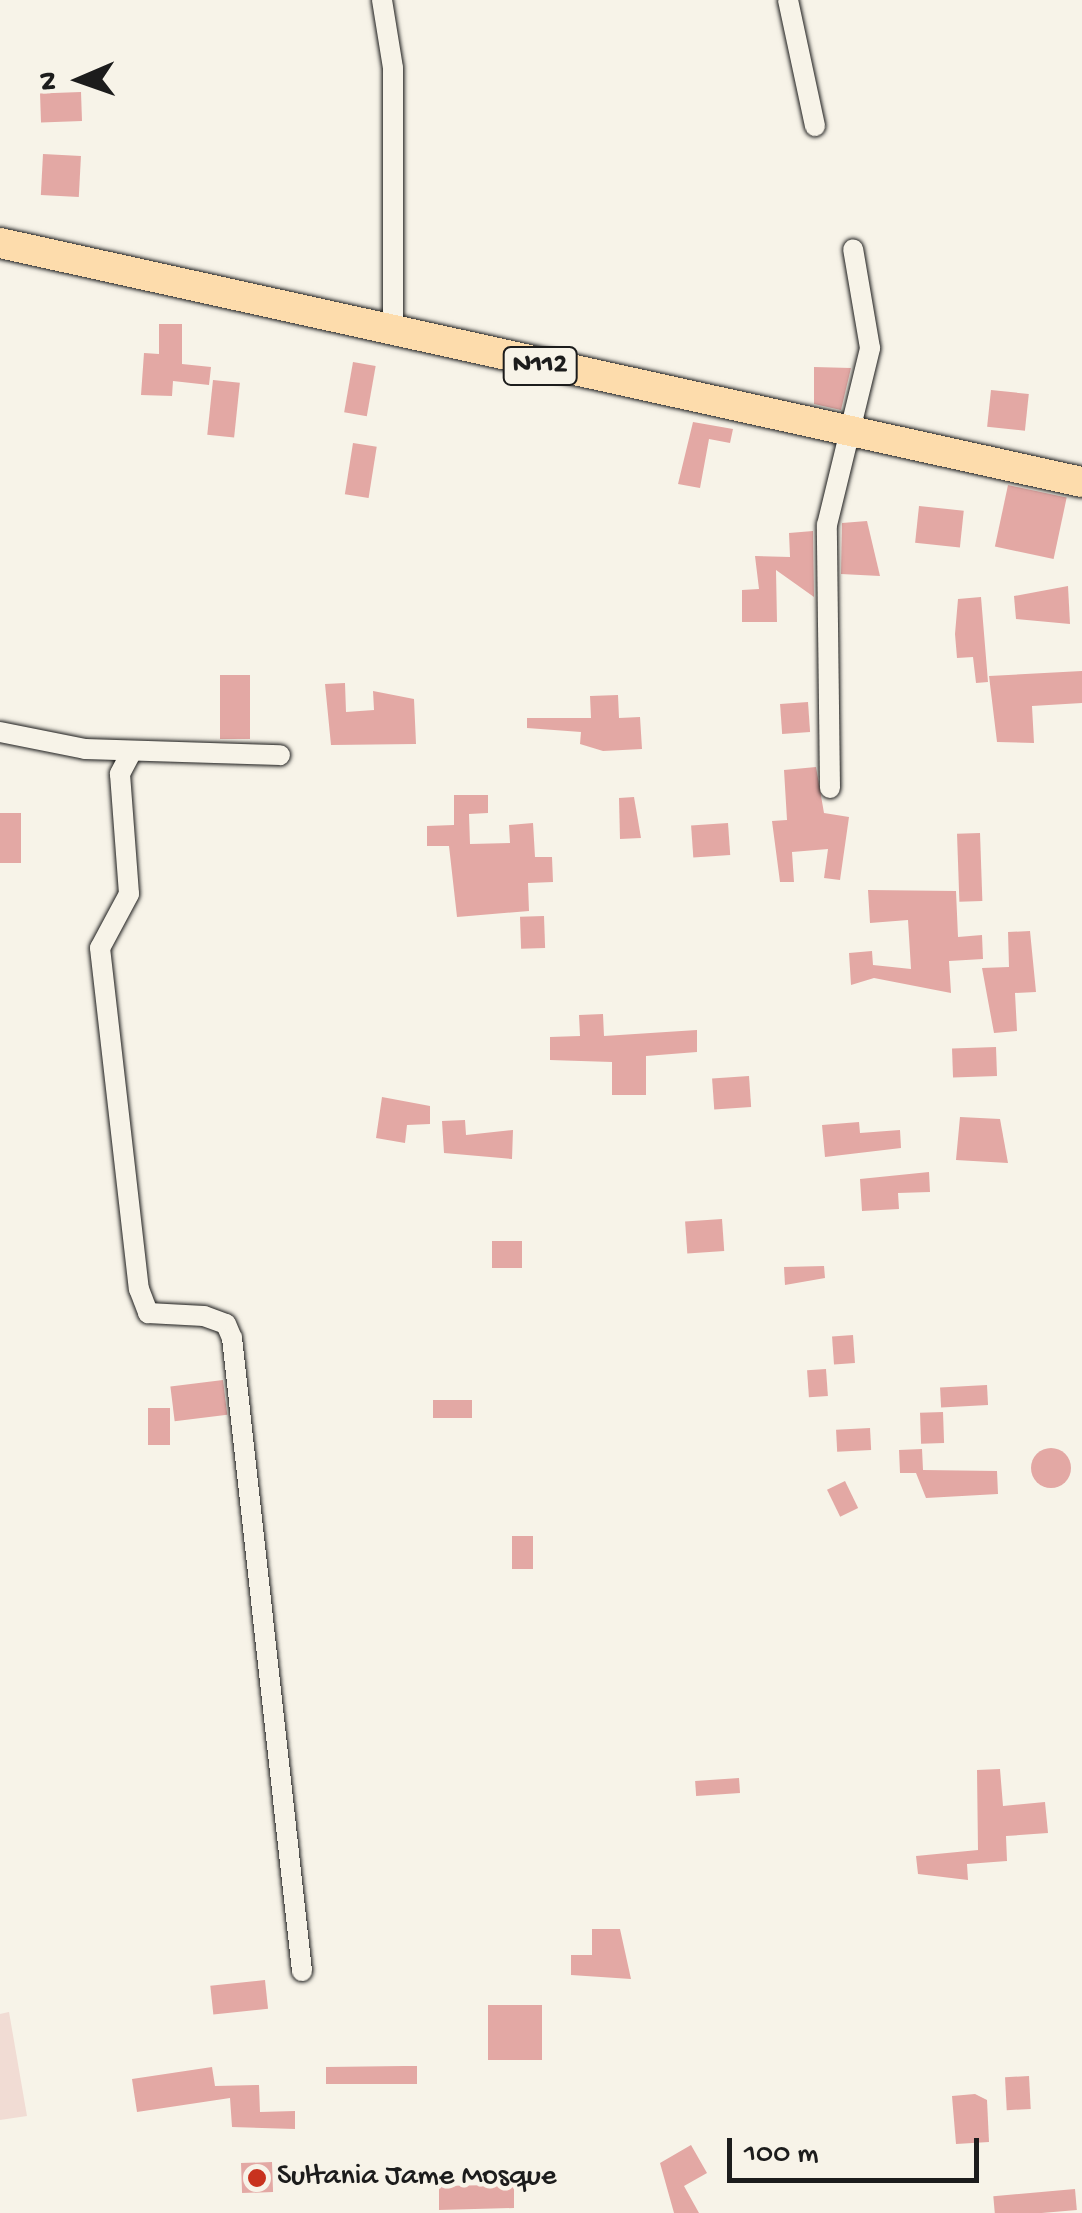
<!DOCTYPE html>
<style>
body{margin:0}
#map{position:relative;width:1082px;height:2213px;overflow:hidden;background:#f7f3e8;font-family:"Gochi Hand",sans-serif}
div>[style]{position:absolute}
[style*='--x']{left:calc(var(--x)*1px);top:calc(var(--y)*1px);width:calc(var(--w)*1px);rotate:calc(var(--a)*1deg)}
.built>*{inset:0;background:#f1dcd4}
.building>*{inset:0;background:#e3a8a4;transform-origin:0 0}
.round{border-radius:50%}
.roads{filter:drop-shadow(0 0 2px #1c1c1c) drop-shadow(0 0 2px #1c1c1c)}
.minor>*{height:20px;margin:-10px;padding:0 10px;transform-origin:10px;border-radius:10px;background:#f7f3e8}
.highway>*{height:30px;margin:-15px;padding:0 15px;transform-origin:15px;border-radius:15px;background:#fddcac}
.dots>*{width:28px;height:28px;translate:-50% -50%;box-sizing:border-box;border:5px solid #f7f3e8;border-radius:50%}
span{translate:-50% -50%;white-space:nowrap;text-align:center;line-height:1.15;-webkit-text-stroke:9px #f7f3e8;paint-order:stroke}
.shield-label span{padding:2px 8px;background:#f7f3e8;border:2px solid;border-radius:8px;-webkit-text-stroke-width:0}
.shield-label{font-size:28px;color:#1c1c1c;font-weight:700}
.poi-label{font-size:30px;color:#1c1c1c}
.left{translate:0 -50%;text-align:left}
.north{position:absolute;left:30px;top:30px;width:100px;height:100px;-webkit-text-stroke:8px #f7f3e8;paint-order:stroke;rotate:268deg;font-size:28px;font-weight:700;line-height:40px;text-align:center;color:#1c1c1c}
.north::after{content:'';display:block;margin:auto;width:35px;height:45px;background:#1c1c1c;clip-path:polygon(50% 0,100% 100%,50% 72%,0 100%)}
.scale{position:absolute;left:727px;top:2138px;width:252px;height:45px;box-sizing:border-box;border:5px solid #1c1c1c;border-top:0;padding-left:12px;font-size:30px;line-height:35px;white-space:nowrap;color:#1c1c1c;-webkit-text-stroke:8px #f7f3e8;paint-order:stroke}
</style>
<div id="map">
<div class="built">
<i style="clip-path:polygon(9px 2012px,27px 2116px,0 2120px,0 2014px)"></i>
</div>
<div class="building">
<i style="left:81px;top:92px;width:29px;height:41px;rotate:88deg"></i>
<i style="left:43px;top:154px;width:38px;height:41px;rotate:3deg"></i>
<i style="clip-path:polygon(159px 324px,182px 324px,182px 364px,211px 367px,209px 385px,173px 381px,172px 396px,141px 395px,144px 353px,159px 354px)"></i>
<i style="left:353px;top:362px;width:23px;height:51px;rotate:10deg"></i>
<i style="clip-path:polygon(814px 367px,851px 368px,841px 410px,814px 404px)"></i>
<i style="left:213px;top:380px;width:27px;height:55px;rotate:6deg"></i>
<i style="left:991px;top:390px;width:38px;height:37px;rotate:6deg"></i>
<i style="clip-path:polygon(693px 422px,733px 429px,730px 443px,709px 439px,700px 488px,678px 484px)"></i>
<i style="left:353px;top:443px;width:24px;height:52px;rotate:9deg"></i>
<i style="left:1008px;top:485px;width:60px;height:63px;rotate:12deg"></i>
<i style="left:919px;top:506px;width:45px;height:37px;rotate:6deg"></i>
<i style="clip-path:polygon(867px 521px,880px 576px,841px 574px,842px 523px)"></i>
<i style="clip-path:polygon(813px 531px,814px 597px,776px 570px,777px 622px,742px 622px,742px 590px,759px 589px,755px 556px,790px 557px,789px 533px)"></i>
<i style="clip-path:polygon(1068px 586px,1070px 624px,1016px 619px,1014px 596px)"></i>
<i style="clip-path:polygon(981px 597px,988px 682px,976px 683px,973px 657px,957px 658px,955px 634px,958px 599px)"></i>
<i style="clip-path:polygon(1082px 671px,1082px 703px,1032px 706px,1034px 743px,997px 742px,989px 676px)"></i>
<i style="left:220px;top:675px;width:30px;height:64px"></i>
<i style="clip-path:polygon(345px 683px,346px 712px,374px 710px,373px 691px,414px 699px,416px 744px,331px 745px,325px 684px)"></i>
<i style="clip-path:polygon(618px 695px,619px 718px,640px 717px,642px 749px,603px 751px,580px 744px,581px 732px,527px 728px,527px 718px,591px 718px,590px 696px)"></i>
<i style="left:808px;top:702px;width:30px;height:28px;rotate:86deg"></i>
<i style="clip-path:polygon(816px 767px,824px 813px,849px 817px,840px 880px,824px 878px,828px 849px,792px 852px,794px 882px,780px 882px,772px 821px,787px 820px,784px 770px)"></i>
<i style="clip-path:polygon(454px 795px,488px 795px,488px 813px,469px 814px,470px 844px,510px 843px,509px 825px,533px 823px,535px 857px,552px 857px,553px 882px,528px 883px,529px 911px,457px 917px,449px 846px,427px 846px,427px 826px,454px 825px)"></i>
<i style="clip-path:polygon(634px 797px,641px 838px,620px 839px,619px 798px)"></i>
<i style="left:0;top:813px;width:21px;height:50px"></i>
<i style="left:728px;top:823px;width:32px;height:37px;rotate:86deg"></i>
<i style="left:980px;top:833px;width:68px;height:23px;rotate:88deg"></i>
<i style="clip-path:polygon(868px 890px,956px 891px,958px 937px,982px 935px,983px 959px,949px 961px,951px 993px,874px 978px,851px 985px,849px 953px,872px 951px,873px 965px,911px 969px,908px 920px,870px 923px)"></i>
<i style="left:544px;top:916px;width:32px;height:24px;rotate:88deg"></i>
<i style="clip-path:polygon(1030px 931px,1036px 992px,1015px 993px,1017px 1031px,994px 1033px,982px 968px,1009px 967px,1008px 932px)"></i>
<i style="clip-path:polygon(603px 1014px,604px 1036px,697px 1030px,697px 1052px,646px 1056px,646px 1095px,612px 1095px,612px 1062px,550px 1060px,550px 1037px,580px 1036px,579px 1015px)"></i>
<i style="left:996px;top:1047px;width:29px;height:44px;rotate:88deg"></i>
<i style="left:749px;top:1076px;width:31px;height:37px;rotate:86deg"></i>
<i style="clip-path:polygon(382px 1097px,430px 1106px,430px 1124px,407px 1125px,405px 1143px,376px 1138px)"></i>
<i style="clip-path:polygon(960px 1117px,1000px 1119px,1008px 1163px,956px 1160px)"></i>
<i style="clip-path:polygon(465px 1120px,466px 1135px,513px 1130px,512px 1159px,444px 1153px,442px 1121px)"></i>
<i style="clip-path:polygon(859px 1122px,860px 1133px,900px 1130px,901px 1148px,825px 1157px,822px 1125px)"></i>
<i style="clip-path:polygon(929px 1172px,930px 1192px,898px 1193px,899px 1209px,862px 1211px,860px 1179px)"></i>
<i style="left:722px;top:1219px;width:32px;height:37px;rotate:86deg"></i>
<i style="left:492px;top:1241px;width:30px;height:27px"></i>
<i style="clip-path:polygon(824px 1266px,825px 1278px,785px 1285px,784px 1267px)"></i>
<i style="left:853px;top:1335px;width:28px;height:21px;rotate:86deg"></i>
<i style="left:826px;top:1369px;width:27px;height:19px;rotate:86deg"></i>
<i style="left:223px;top:1380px;width:35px;height:53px;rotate:83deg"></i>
<i style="left:987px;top:1385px;width:20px;height:47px;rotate:87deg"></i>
<i style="left:472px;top:1400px;width:18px;height:39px;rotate:90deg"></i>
<i style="left:148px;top:1408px;width:22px;height:37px"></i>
<i style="left:943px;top:1412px;width:31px;height:23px;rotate:88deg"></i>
<i style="left:870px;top:1428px;width:22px;height:34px;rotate:87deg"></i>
<i class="round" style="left:1031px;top:1448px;width:40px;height:40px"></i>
<i style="clip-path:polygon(922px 1449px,923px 1470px,997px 1471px,998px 1494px,926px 1498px,916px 1473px,900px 1473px,899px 1450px)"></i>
<i style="left:845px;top:1481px;width:30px;height:20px;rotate:64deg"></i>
<i style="left:512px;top:1536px;width:21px;height:33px"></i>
<i style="clip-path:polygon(1000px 1769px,1003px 1806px,1045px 1802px,1048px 1833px,1006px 1836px,1007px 1861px,967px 1864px,968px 1880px,918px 1874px,916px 1856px,978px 1850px,977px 1770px)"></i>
<i style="left:739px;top:1778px;width:15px;height:44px;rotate:86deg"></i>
<i style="clip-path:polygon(592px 1929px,620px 1929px,631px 1979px,571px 1975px,571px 1955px,592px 1955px)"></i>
<i style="left:265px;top:1980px;width:29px;height:55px;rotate:84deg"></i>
<i style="left:488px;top:2005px;width:54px;height:55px"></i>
<i style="clip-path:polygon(404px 2066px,417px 2066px,417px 2084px,326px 2084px,326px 2067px)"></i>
<i style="clip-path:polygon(212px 2067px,215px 2086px,259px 2085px,260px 2112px,295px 2111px,295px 2129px,232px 2127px,230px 2098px,137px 2112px,132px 2079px)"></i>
<i style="left:1029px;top:2076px;width:33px;height:24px;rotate:87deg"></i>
<i style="clip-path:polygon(975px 2094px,987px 2100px,989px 2142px,956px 2144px,952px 2096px)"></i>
<i style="clip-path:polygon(691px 2145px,707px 2173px,684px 2186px,699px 2213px,674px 2213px,660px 2163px)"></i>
<i style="left:272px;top:2162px;width:30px;height:31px;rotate:88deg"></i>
<i style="clip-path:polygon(494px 2172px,514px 2172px,514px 2208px,439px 2210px,439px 2186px,494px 2185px)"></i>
<i style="left:1075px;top:2189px;width:21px;height:82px;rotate:85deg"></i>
</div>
<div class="roads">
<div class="minor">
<i style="--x:382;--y:0;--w:69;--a:80.8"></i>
<i style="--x:393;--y:68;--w:265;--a:90"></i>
<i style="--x:788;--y:0;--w:129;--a:77.9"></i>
<i style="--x:0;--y:732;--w:87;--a:11.3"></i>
<i style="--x:85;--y:749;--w:195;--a:1.8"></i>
<i style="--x:132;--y:751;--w:26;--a:118"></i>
<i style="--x:120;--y:774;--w:120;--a:85.7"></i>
<i style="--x:129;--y:894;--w:61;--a:118.2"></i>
<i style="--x:100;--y:948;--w:343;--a:83.5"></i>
<i style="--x:139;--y:1289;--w:26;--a:69"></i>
<i style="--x:148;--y:1313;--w:56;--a:3.1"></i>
<i style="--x:204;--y:1316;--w:23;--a:20"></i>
<i style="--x:226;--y:1324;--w:15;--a:67"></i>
<i style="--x:232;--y:1338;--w:637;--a:83.69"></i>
<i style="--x:830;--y:788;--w:263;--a:-90.7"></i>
<i style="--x:827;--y:525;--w:182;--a:-76.3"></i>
<i style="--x:870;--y:348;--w:100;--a:-99.7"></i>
</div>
<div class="highway">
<i style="--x:0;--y:243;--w:1108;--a:12.46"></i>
</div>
</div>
<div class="dots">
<i style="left:257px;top:2178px;background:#c8321e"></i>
</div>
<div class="shield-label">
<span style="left:540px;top:366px">N112</span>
</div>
<div class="poi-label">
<span class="left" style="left:277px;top:2178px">Sultania Jame Mosque</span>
</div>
<div class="north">N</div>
<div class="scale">100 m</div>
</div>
